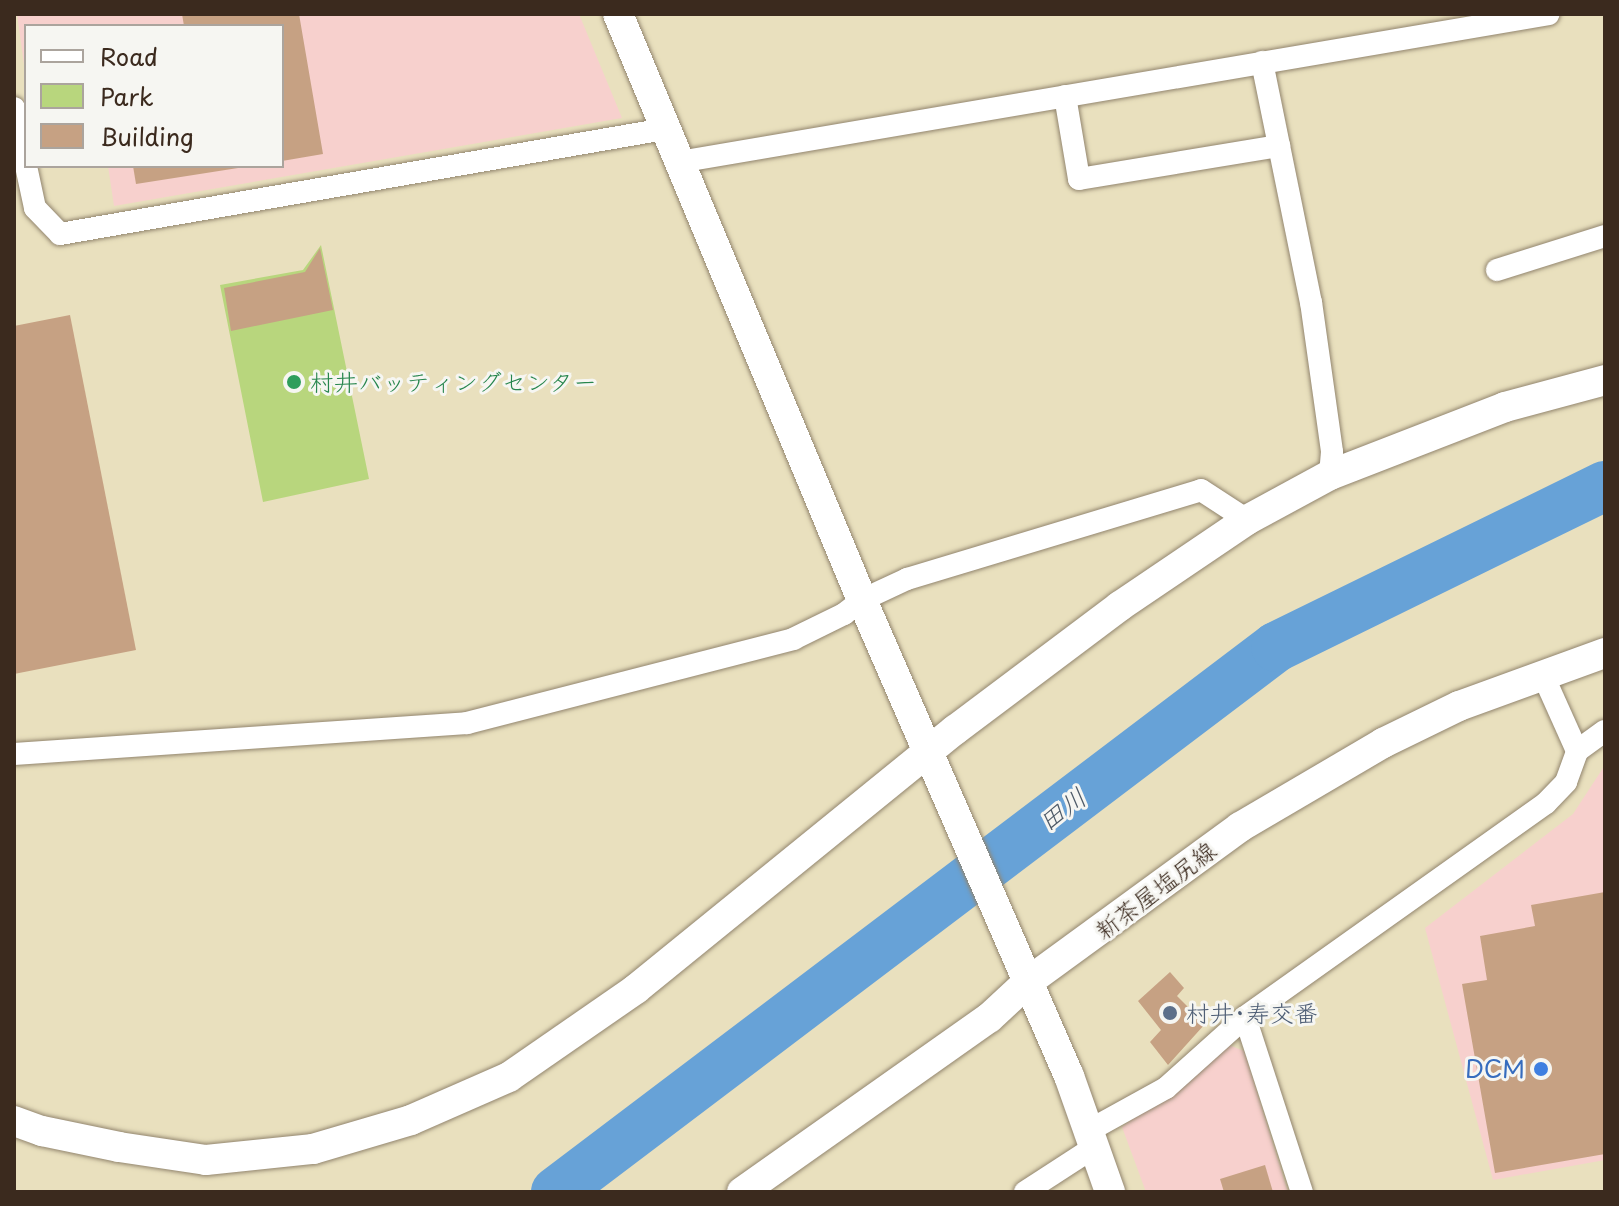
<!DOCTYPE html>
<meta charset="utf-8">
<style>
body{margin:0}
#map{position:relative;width:1619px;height:1206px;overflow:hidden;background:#e9e0be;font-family:"Playpen Sans","Klee One",sans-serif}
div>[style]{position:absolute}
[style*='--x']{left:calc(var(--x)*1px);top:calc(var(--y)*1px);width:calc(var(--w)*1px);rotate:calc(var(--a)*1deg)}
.built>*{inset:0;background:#f7d0cd}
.green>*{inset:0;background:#b8d67d}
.river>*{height:50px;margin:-25px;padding:0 25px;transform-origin:25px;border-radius:25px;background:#67a2d7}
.building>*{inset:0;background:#c6a183}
.roads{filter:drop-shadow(0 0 2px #92856e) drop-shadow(0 0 2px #92856e)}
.street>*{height:22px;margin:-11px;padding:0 11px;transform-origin:11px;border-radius:11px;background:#fff}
.secondary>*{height:30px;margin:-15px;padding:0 15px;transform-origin:15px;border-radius:15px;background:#fff}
.dots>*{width:22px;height:22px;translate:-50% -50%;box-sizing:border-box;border:4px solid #f6f6f2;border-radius:50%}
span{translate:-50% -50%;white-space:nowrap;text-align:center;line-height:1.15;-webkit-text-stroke:6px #f6f6f2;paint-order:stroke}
.leisure-label{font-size:24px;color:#27864d}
.left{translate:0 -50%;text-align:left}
.street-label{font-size:24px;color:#3b2a1e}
.service-label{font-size:24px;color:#4e5e75}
.shop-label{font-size:24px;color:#366cbe}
.right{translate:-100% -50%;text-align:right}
.water-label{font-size:26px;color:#4d5a68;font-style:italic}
.frame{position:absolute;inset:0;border:16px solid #3b2a1e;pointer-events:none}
.legend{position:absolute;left:24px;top:24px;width:260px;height:144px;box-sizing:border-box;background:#f6f6f2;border:2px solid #aba49d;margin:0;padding:10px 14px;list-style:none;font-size:24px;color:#3b2a1e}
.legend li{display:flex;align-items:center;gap:16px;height:40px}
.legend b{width:40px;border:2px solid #aba49d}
</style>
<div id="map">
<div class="built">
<i style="clip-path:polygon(17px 14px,579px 14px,622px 118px,114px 206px,108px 166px,282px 166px,282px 26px,26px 26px,26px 79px)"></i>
<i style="clip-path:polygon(1605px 765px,1605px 1160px,1493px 1180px,1425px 928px,1573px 814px)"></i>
<i style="clip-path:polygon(1229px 1045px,1244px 1051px,1288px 1192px,1146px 1192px,1122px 1127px)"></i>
</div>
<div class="green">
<i style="clip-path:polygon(321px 245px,369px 479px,263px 502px,220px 285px,303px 270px)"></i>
</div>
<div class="river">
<i style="--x:556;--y:1192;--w:903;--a:-37.12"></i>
<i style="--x:1276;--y:647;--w:366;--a:-26.1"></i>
</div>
<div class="building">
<i style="clip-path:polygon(182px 14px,299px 14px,323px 154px,282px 161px,282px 26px,184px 26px)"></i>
<i style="clip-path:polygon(133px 166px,238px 166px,238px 168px,136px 184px)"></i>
<i style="clip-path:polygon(320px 248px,333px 310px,231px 331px,224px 288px,305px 272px)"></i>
<i style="clip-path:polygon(70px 315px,136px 650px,14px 674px,14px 326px)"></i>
<i style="clip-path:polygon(1605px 892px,1605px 1154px,1495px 1173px,1462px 984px,1487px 980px,1480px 936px,1535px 926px,1531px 905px)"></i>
<i style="clip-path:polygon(1170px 972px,1184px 988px,1177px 996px,1205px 1024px,1168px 1065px,1150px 1042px,1161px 1030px,1138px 1001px)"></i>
<i style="clip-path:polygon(1265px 1165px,1273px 1192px,1224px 1192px,1220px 1179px)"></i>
</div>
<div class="roads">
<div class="street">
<i style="--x:1262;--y:62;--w:245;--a:78.5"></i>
<i style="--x:1311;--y:302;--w:151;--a:82"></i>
<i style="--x:1332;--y:452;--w:23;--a:95"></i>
<i style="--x:1065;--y:96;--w:84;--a:80.4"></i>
<i style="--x:1079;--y:179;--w:203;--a:-9.4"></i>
<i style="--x:14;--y:108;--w:59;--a:78.3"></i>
<i style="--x:679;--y:162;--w:882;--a:-9.65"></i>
<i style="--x:26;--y:166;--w:43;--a:77.9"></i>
<i style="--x:35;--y:208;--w:36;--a:46"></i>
<i style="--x:60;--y:234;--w:614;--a:-9.85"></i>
<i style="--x:1497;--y:270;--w:113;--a:-17.5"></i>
<i style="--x:1543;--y:675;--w:83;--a:65.9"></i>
<i style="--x:14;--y:754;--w:454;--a:-3.9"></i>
<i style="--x:467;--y:723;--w:337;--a:-14.4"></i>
<i style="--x:793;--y:639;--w:57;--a:-26.1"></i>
<i style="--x:844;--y:614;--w:23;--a:-38"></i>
<i style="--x:862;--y:600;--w:50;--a:-25"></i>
<i style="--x:907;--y:579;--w:307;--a:-16.8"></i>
<i style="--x:1201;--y:490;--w:55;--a:33.1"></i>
<i style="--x:1245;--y:1017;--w:184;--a:72"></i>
<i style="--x:1090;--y:1130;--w:87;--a:-28.9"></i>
<i style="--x:1166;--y:1088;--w:106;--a:-41.9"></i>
<i style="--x:1245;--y:1017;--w:369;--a:-35.4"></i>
<i style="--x:1546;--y:803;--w:29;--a:-46"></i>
<i style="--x:1566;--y:782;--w:33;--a:-70"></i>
<i style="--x:1577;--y:751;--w:34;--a:-36"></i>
<i style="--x:1025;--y:1192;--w:85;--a:-32.9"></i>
</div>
<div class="secondary">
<i style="--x:618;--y:14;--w:635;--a:67.39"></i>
<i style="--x:862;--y:600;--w:519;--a:66.5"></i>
<i style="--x:1069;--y:1076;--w:123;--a:70.5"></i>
<i style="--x:14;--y:1121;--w:30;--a:20"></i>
<i style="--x:42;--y:1131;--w:79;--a:11.7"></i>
<i style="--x:119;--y:1147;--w:88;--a:8.5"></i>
<i style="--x:206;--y:1160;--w:108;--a:-5.9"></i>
<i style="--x:313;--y:1149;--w:102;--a:-16.5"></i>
<i style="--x:411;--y:1120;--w:107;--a:-23.7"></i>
<i style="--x:509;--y:1077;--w:155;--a:-34.7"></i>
<i style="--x:636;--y:989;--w:411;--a:-39.1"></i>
<i style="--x:955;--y:730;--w:206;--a:-36.9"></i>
<i style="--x:1120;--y:606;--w:153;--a:-34.1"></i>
<i style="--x:1247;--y:520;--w:94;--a:-28.5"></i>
<i style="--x:1330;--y:475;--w:188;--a:-21.2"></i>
<i style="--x:1505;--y:407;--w:104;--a:-15.1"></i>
<i style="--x:742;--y:1192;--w:302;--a:-35.2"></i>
<i style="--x:989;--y:1018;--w:54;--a:-42.8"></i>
<i style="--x:1029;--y:981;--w:261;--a:-36.1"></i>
<i style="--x:1240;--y:827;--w:166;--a:-30.4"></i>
<i style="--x:1383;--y:743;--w:85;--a:-26"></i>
<i style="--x:1459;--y:706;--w:155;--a:-20"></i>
</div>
</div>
<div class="dots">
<i style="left:294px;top:382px;background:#2e9e5b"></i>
<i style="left:1170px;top:1013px;background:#5c6f8a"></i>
<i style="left:1541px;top:1069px;background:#3f7fe0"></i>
</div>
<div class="leisure-label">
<span class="left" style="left:310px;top:382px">村井バッティングセンター</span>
</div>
<div class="street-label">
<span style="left:1155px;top:890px;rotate:-37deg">新茶屋塩尻線</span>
</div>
<div class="service-label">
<span class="left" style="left:1186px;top:1013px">村井･寿交番</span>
</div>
<div class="shop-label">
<span class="right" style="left:1525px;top:1069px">DCM</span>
</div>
<div class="water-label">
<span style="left:1062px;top:809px;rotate:-37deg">田川</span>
</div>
<div class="frame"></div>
<ul class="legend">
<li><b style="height:10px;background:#fff"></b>Road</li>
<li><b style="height:22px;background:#b8d67d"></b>Park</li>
<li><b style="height:22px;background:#c6a183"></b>Building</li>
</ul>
</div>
